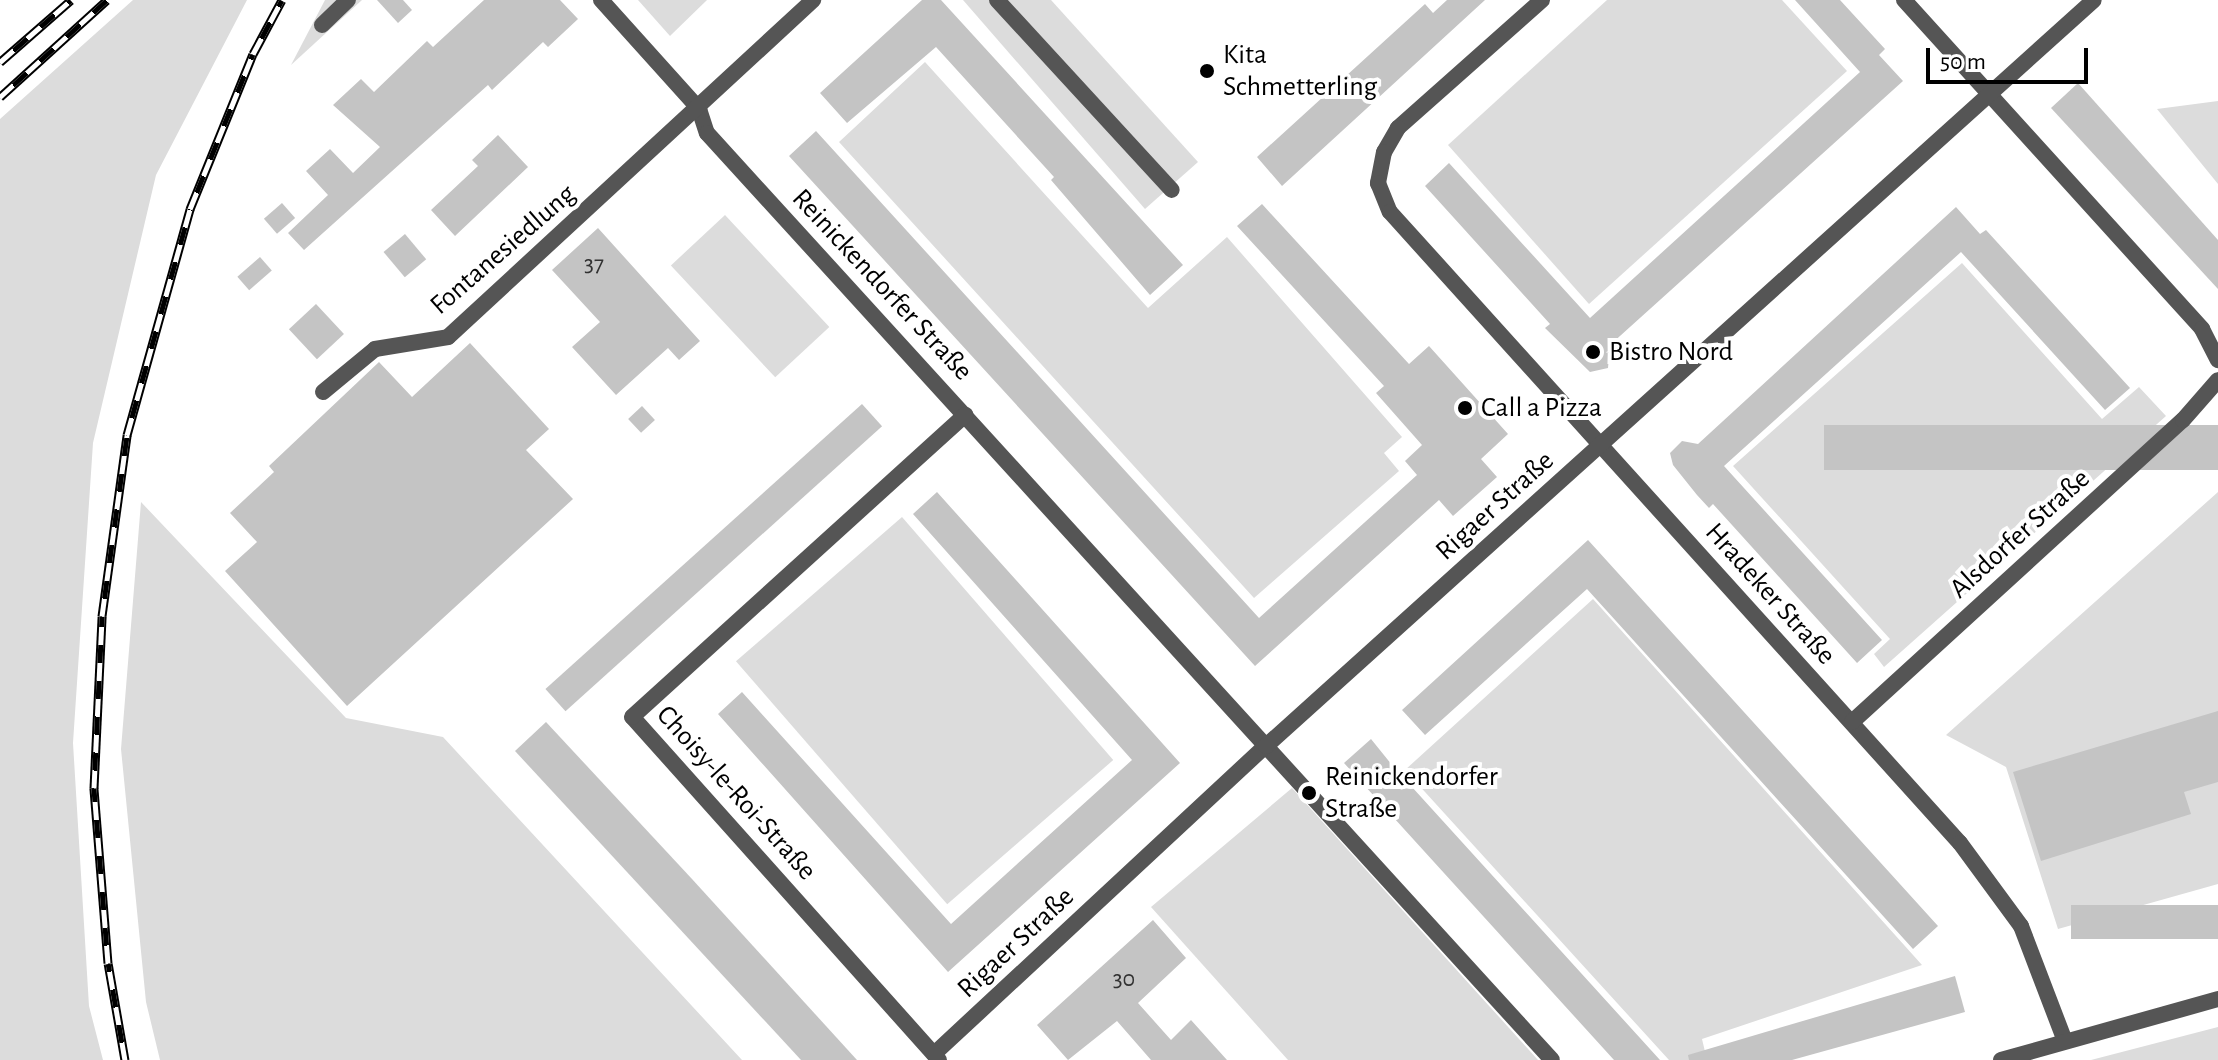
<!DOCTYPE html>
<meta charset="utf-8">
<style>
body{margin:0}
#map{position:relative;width:2218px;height:1060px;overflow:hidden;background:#fff;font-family:"Alegreya Sans",sans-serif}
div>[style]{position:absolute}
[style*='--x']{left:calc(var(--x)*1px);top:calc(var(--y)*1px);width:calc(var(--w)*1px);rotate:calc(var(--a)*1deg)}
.green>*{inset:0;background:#dcdcdc;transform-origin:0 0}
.building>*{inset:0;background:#c4c4c4;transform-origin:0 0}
.street>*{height:16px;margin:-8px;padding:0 8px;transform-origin:8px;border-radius:8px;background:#555}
.rail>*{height:9px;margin-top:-4.5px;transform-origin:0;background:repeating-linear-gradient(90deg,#fff 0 18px,#000 0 36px);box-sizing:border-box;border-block:2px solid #000}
.dots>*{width:22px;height:22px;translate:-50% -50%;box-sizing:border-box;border:4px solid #fff;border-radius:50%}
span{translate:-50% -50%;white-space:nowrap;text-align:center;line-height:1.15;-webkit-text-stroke:8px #fff;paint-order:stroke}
.number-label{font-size:24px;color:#313131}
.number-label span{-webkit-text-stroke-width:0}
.poi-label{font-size:28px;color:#000}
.left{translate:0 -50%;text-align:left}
.street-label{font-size:28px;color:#000}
.scale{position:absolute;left:1926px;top:48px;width:162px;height:36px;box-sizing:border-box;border:4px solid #000;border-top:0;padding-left:10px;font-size:24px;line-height:28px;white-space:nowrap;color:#000;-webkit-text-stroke:6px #fff;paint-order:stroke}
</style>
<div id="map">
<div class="green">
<i style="clip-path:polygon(133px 0,247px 0,156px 175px,93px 443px,73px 743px,89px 1006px,103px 1060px,0 1060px,0 119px)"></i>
<i style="clip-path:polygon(325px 0,362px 0,291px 65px)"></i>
<i style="clip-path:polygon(638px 0,707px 0,670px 36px)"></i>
<i style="clip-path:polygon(963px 0,1051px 0,1198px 162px,1145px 209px)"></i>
<i style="clip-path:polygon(1607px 0,1782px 0,1847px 71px,1589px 304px,1448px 145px)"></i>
<i style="clip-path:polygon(925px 62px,1148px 308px,1227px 237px,1402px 437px,1384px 453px,1399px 471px,1254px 598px,839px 142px)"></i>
<i style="clip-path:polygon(2218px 101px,2218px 184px,2157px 109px)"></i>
<i style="left:725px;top:215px;width:153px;height:74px;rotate:47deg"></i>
<i style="clip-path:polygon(1962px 263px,2102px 419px,2139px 387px,2166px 416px,1884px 667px,1874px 654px,1890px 639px,1733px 466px)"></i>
<i style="clip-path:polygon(2218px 492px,2218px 884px,2058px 929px,2006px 767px,1946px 735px)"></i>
<i style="clip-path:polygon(141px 502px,346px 718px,443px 737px,742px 1060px,160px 1060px,146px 1002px,121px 749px)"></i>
<i style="left:902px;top:517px;width:322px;height:220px;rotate:49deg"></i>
<i style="clip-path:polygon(1593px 599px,1922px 965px,1702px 1039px,1707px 1060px,1669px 1060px,1405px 770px)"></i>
<i style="clip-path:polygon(1292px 788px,1538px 1060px,1288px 1060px,1151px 907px)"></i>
<i style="clip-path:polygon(2218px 1027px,2218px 1060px,2091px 1060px)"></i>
</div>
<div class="building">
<i style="clip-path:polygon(377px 0,403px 0,412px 10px,398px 23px)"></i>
<i style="clip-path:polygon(484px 0,560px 0,578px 19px,548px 47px,543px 42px,492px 90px,488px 85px,304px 250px,288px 233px,328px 195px,306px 171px,330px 149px,353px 173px,380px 147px,333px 105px,361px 79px,374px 92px,427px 41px,433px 47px)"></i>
<i style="clip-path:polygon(922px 0,941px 0,1183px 265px,1150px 295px,1051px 180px,1054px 177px,936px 47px,847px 123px,820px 93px)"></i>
<i style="clip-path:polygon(1447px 0,1485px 0,1282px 186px,1257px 157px,1425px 4px,1433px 13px)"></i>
<i style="clip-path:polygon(1795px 0,1840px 0,1885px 49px,1879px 55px,1903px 81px,1610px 345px,1608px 368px,1590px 372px,1545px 328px,1550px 324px,1425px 186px,1449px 163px,1590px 318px,1860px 72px)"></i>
<i style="clip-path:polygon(2078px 83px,2218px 240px,2218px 289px,2051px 108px)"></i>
<i style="clip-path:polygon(816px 131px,1259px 618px,1417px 475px,1405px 461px,1422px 445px,1376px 393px,1384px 386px,1237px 226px,1262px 204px,1409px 364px,1429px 346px,1508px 434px,1481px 459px,1497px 477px,1453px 516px,1439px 500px,1255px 666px,789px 156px)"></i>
<i style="clip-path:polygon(498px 135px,528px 167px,455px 236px,431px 210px,478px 166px,472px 160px)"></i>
<i style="left:282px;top:203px;width:20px;height:24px;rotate:49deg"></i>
<i style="clip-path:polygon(1956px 207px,1980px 234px,1986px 230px,2130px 388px,2105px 410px,1961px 252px,1724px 466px,1882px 640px,1857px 663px,1713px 504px,1709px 508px,1697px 495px,1673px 465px,1670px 453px,1682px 441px,1698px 444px)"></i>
<i style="clip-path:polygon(598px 228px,700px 341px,679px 360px,668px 348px,616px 395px,572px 347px,600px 322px,552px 270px)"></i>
<i style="left:405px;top:234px;width:33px;height:28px;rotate:50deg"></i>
<i style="left:260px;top:257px;width:18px;height:30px;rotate:49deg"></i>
<i style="left:316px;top:304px;width:41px;height:37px;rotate:47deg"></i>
<i style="clip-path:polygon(470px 343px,549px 429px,526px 450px,573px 499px,347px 706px,225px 571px,257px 542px,230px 513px,274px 472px,269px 466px,379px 362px,412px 397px)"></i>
<i style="left:862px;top:404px;width:30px;height:426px;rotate:48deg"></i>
<i style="left:642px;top:406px;width:19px;height:19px;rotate:47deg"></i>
<i style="left:2218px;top:425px;width:45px;height:394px;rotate:90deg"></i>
<i style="clip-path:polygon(937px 492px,1180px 763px,948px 972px,718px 714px,742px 692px,951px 924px,1132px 760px,913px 514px)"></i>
<i style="clip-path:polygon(1588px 540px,1938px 926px,1913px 949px,1587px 589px,1425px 735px,1402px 710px)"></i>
<i style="clip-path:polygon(2218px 711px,2218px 782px,2184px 792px,2191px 814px,2041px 861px,2013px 772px)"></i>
<i style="clip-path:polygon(546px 722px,692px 879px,857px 1060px,801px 1060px,515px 751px)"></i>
<i style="clip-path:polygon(1371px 739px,1392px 765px,1660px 1060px,1614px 1060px,1344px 763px)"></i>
<i style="left:2218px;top:905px;width:34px;height:147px;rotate:90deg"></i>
<i style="clip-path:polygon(1153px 920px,1186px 958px,1138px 1003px,1171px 1040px,1191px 1020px,1227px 1060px,1151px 1060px,1117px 1021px,1068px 1060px,1037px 1025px)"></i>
<i style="clip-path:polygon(1955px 976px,1965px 1012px,1792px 1060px,1689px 1060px,1688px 1055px)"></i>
</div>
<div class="street">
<i style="--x:601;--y:0;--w:147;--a:48"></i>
<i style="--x:699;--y:109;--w:25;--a:72"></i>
<i style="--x:707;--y:133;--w:1254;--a:47.65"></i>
<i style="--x:997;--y:0;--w:258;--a:47.4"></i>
<i style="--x:1542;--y:0;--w:193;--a:138.4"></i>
<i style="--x:1398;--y:128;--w:28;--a:120"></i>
<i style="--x:1384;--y:152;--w:32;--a:101"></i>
<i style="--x:1378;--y:183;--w:31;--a:68"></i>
<i style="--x:1390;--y:212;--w:850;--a:47.91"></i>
<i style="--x:1960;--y:843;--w:103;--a:53.7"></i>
<i style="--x:2021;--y:926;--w:123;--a:69.1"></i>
<i style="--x:1904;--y:0;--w:444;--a:47.8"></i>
<i style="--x:2202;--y:329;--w:35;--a:63"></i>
<i style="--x:322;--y:25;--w:36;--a:-44"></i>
<i style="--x:323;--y:392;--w:67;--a:-39.6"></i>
<i style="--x:375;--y:349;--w:74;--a:-9.3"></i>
<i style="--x:448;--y:337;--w:497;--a:-42.7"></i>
<i style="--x:1852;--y:722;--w:448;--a:-42.4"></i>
<i style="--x:2183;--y:420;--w:53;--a:-48.8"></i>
<i style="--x:934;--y:1054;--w:453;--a:-42.9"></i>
<i style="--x:1266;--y:746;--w:1114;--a:-42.02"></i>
<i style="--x:939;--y:1060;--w:460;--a:-131.8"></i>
<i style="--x:632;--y:717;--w:450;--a:-42.2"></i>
<i style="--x:2001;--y:1060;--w:225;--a:-15.7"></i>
</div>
<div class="rail">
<i style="--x:0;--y:62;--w:94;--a:-41.1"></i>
<i style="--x:0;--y:97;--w:144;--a:-42.2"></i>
<i style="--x:125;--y:1060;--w:98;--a:-99.9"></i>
<i style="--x:108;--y:963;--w:176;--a:-94.6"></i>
<i style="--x:94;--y:788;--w:172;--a:-87.3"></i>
<i style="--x:102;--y:616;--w:183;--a:-82.1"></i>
<i style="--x:127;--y:435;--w:235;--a:-74.4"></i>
<i style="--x:190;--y:209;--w:167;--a:-67.9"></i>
<i style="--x:253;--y:54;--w:61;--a:-61.8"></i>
</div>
<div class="dots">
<i style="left:1207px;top:71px;background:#000"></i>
<i style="left:1593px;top:352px;background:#000"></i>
<i style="left:1465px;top:408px;background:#000"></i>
<i style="left:1309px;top:793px;background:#000"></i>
</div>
<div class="number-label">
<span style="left:594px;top:265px">37</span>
<span style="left:1124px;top:980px">30</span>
</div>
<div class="poi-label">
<span class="left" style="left:1223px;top:71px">Kita<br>Schmetterling</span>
<span class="left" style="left:1609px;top:352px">Bistro Nord</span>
<span class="left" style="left:1481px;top:408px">Call a Pizza</span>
<span class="left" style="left:1325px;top:793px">Reinickendorfer<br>Straße</span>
</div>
<div class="street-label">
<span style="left:503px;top:250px;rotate:-41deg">Fontanesiedlung</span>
<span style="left:882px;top:285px;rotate:47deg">Reinickendorfer Straße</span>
<span style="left:1495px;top:506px;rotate:-42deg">Rigaer Straße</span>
<span style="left:2020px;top:534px;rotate:-42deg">Alsdorfer Straße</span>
<span style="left:1770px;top:594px;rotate:48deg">Hradeker Straße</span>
<span style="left:736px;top:793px;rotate:48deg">Choisy-le-Roi-Straße</span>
<span style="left:1016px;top:943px;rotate:-43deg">Rigaer Straße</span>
</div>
<div class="scale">50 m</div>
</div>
